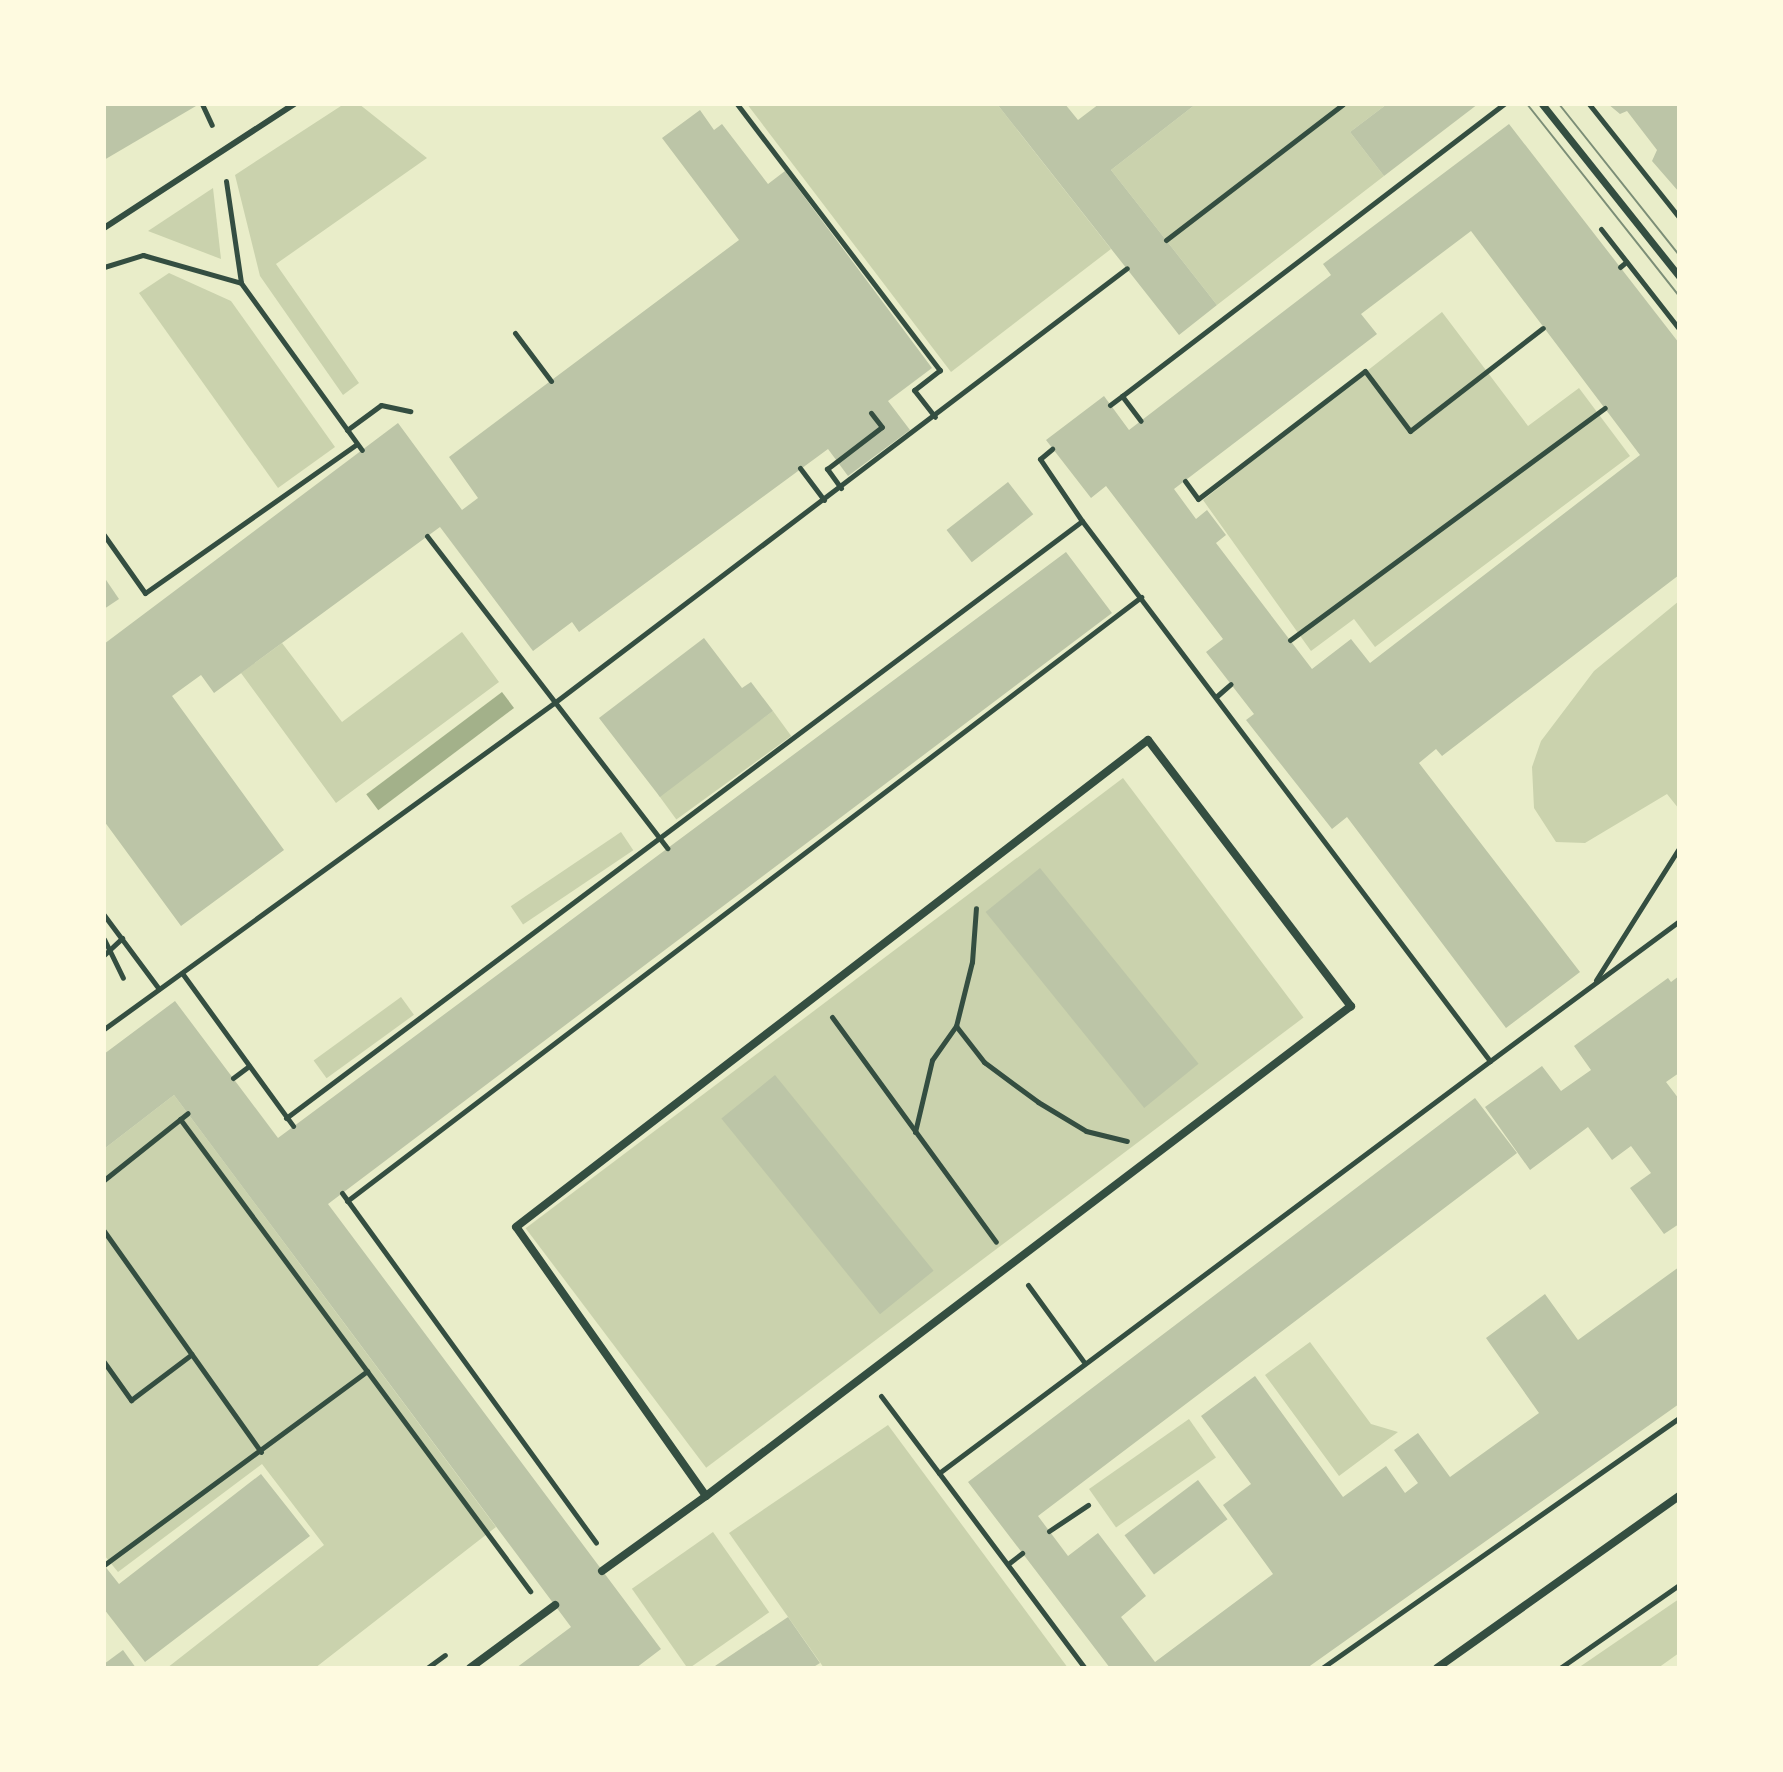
<!DOCTYPE html>
<style>
body{margin:0}
#map{position:relative;width:1783px;height:1772px;overflow:hidden;background:#e9edc9;font-family:"Crimson Pro",serif}
div>[style]{position:absolute}
[style*='--x']{left:calc(var(--x)*1px);top:calc(var(--y)*1px);width:calc(var(--w)*1px);rotate:calc(var(--a)*1deg)}
.green>*{inset:0;background:#cad2ad;transform-origin:0 0}
.water>*{inset:0;background:#a3b18a;transform-origin:0 0}
.building>*{inset:0;background:#bcc5a7;transform-origin:0 0}
.path>*{height:5px;margin:-2.5px;padding:0 2.5px;transform-origin:2.5px;border-radius:2.5px;background:#344e41}
.service>*{height:6px;margin:-3px;padding:0 3px;transform-origin:3px;border-radius:3px;background:#344e41}
.pedestrian>*{height:7px;margin:-3.5px;padding:0 3.5px;transform-origin:3.5px;border-radius:3.5px;background:#344e41}
.minor>*{height:8px;margin:-4px;padding:0 4px;transform-origin:4px;border-radius:4px;background:#344e41}
.tram>*{height:2px;margin:-1px;padding:0 1px;transform-origin:1px;border-radius:1px;background:#7c8e77}
span{translate:-50% -50%;white-space:nowrap;text-align:center;line-height:1.15;-webkit-text-stroke:6px #fefae0;paint-order:stroke}
.frame{position:absolute;inset:0;border:106px solid #fefae0;pointer-events:none}
</style>
<div id="map">
<div class="green">
<i style="clip-path:polygon(344px 104px,359px 104px,427px 158px,276px 264px,359px 383px,343px 395px,260px 276px,235px 175px)"></i>
<i style="clip-path:polygon(747px 104px,997px 104px,1111px 249px,951px 372px)"></i>
<i style="clip-path:polygon(1196px 104px,1387px 104px,1350px 132px,1384px 176px,1217px 305px,1111px 170px)"></i>
<i style="clip-path:polygon(213px 188px,221px 259px,148px 231px)"></i>
<i style="clip-path:polygon(169px 273px,231px 301px,335px 447px,278px 488px,139px 293px)"></i>
<i style="clip-path:polygon(1442px 312px,1528px 426px,1579px 388px,1630px 456px,1375px 647px,1354px 619px,1311px 651px,1203px 500px)"></i>
<i style="clip-path:polygon(1679px 601px,1679px 809px,1667px 794px,1585px 843px,1556px 842px,1534px 808px,1532px 767px,1541px 741px,1594px 671px)"></i>
<i style="clip-path:polygon(462px 632px,499px 682px,336px 803px,241px 673px,282px 643px,342px 722px)"></i>
<i style="left:773px;top:711px;width:31px;height:142px;rotate:54deg"></i>
<i style="left:1123px;top:778px;width:300px;height:748px;rotate:53deg"></i>
<i style="left:621px;top:832px;width:22px;height:133px;rotate:56deg"></i>
<i style="left:401px;top:997px;width:22px;height:108px;rotate:54deg"></i>
<i style="clip-path:polygon(174px 1095px,496px 1527px,315px 1668px,167px 1668px,324px 1545px,262px 1464px,118px 1572px,104px 1555px,104px 1149px)"></i>
<i style="clip-path:polygon(1310px 1342px,1371px 1424px,1398px 1432px,1339px 1476px,1265px 1375px)"></i>
<i style="left:1189px;top:1419px;width:47px;height:122px;rotate:55deg"></i>
<i style="clip-path:polygon(888px 1425px,1068px 1668px,824px 1668px,729px 1533px)"></i>
<i style="left:713px;top:1532px;width:98px;height:99px;rotate:55deg"></i>
<i style="clip-path:polygon(1679px 1599px,1679px 1653px,1658px 1668px,1578px 1668px)"></i>
</div>
<div class="water">
<i style="left:502px;top:692px;width:20px;height:170px;rotate:53deg"></i>
</div>
<div class="building">
<i style="clip-path:polygon(104px 104px,195px 104px,196px 106px,104px 160px)"></i>
<i style="clip-path:polygon(997px 104px,1065px 104px,1078px 120px,1099px 104px,1196px 104px,1111px 170px,1217px 305px,1179px 335px)"></i>
<i style="clip-path:polygon(1387px 104px,1478px 104px,1384px 176px,1350px 132px)"></i>
<i style="clip-path:polygon(1608px 104px,1679px 104px,1679px 192px,1652px 161px,1657px 150px,1627px 111px,1620px 114px)"></i>
<i style="clip-path:polygon(700px 110px,714px 130px,722px 124px,768px 184px,785px 171px,932px 368px,888px 401px,910px 430px,848px 476px,828px 449px,579px 632px,572px 622px,533px 651px,440px 527px,214px 693px,201px 675px,172px 696px,284px 850px,181px 926px,104px 821px,104px 644px,398px 423px,462px 510px,478px 498px,449px 457px,739px 240px,662px 138px)"></i>
<i style="clip-path:polygon(evenodd,1509px 124px,1679px 343px,1679px 575px,1442px 756px,1436px 749px,1419px 763px,1580px 972px,1506px 1028px,1347px 817px,1332px 829px,1246px 720px,1254px 714px,1206px 652px,1223px 639px,1106px 486px,1091px 498px,1046px 440px,1104px 396px,1129px 430px,1331px 275px,1323px 264px,1509px 124px,1471px 231px,1640px 455px,1370px 663px,1351px 639px,1312px 669px,1216px 543px,1226px 535px,1207px 510px,1196px 519px,1174px 489px,1377px 334px,1361px 314px,1471px 231px)"></i>
<i style="left:1008px;top:482px;width:41px;height:78px;rotate:52deg"></i>
<i style="clip-path:polygon(1066px 552px,1112px 613px,328px 1204px,661px 1649px,636px 1668px,516px 1668px,571px 1627px,174px 1095px,104px 1149px,104px 1054px,175px 1001px,278px 1138px)"></i>
<i style="clip-path:polygon(104px 577px,119px 599px,104px 609px)"></i>
<i style="clip-path:polygon(704px 638px,742px 688px,751px 682px,773px 711px,660px 797px,599px 718px)"></i>
<i style="left:1040px;top:868px;width:252px;height:70px;rotate:51deg"></i>
<i style="clip-path:polygon(1679px 976px,1679px 1073px,1666px 1082px,1679px 1099px,1679px 1224px,1664px 1234px,1630px 1188px,1651px 1173px,1631px 1146px,1612px 1160px,1588px 1127px,1530px 1170px,1485px 1107px,1542px 1066px,1561px 1091px,1591px 1070px,1574px 1046px,1668px 978px,1671px 982px)"></i>
<i style="left:775px;top:1075px;width:252px;height:69px;rotate:51deg"></i>
<i style="clip-path:polygon(1475px 1098px,1517px 1153px,1038px 1516px,1068px 1556px,1098px 1533px,1146px 1596px,1121px 1617px,1155px 1662px,1273px 1574px,1223px 1505px,1251px 1484px,1201px 1416px,1255px 1376px,1343px 1497px,1386px 1466px,1405px 1493px,1418px 1483px,1394px 1450px,1418px 1433px,1450px 1477px,1539px 1413px,1486px 1338px,1545px 1294px,1578px 1340px,1679px 1267px,1679px 1404px,1307px 1668px,1110px 1668px,968px 1482px)"></i>
<i style="clip-path:polygon(261px 1474px,310px 1536px,145px 1662px,104px 1609px,104px 1565px,119px 1584px)"></i>
<i style="left:1198px;top:1480px;width:49px;height:92px;rotate:53deg"></i>
<i style="clip-path:polygon(788px 1617px,820px 1663px,812px 1668px,712px 1668px)"></i>
<i style="clip-path:polygon(123px 1650px,136px 1668px,104px 1668px,104px 1664px)"></i>
</div>
<div class="path">
<i style="--x:202;--y:104;--w:23;--a:65"></i>
<i style="--x:737;--y:104;--w:335;--a:52.7"></i>
<i style="--x:940;--y:370;--w:33;--a:142"></i>
<i style="--x:914;--y:390;--w:34;--a:52"></i>
<i style="--x:1589;--y:104;--w:144;--a:51.5"></i>
<i style="--x:226;--y:181;--w:103;--a:81.6"></i>
<i style="--x:241;--y:283;--w:206;--a:54.1"></i>
<i style="--x:1601;--y:229;--w:127;--a:52"></i>
<i style="--x:1166;--y:240;--w:223;--a:-37.5"></i>
<i style="--x:104;--y:267;--w:41;--a:-17.1"></i>
<i style="--x:143;--y:255;--w:102;--a:15.9"></i>
<i style="--x:1620;--y:267;--w:8;--a:-40"></i>
<i style="--x:515;--y:333;--w:60;--a:53.1"></i>
<i style="--x:1122;--y:396;--w:481;--a:-37.4"></i>
<i style="--x:1110;--y:405;--w:15;--a:-37"></i>
<i style="--x:1122;--y:396;--w:31;--a:53"></i>
<i style="--x:347;--y:430;--w:42;--a:-36.3"></i>
<i style="--x:381;--y:405;--w:30;--a:12"></i>
<i style="--x:800;--y:468;--w:40;--a:53"></i>
<i style="--x:1185;--y:481;--w:22;--a:54"></i>
<i style="--x:1198;--y:499;--w:210;--a:-37.5"></i>
<i style="--x:1365;--y:371;--w:75;--a:53.1"></i>
<i style="--x:1410;--y:431;--w:168;--a:-37.8"></i>
<i style="--x:841;--y:488;--w:24;--a:-126"></i>
<i style="--x:827;--y:469;--w:69;--a:-37.4"></i>
<i style="--x:882;--y:427;--w:18;--a:-128"></i>
<i style="--x:104;--y:535;--w:71;--a:54.7"></i>
<i style="--x:145;--y:593;--w:259;--a:-35.1"></i>
<i style="--x:427;--y:536;--w:394;--a:52.4"></i>
<i style="--x:1290;--y:640;--w:391;--a:-36.4"></i>
<i style="--x:1217;--y:696;--w:18;--a:-41"></i>
<i style="--x:104;--y:915;--w:92;--a:53.4"></i>
<i style="--x:104;--y:939;--w:43;--a:64"></i>
<i style="--x:104;--y:955;--w:25;--a:-43"></i>
<i style="--x:182;--y:973;--w:189;--a:54"></i>
<i style="--x:1596;--y:980;--w:156;--a:-57.8"></i>
<i style="--x:832;--y:1017;--w:278;--a:53.9"></i>
<i style="--x:956;--y:1026;--w:46;--a:52.1"></i>
<i style="--x:984;--y:1062;--w:67;--a:36.5"></i>
<i style="--x:1038;--y:1102;--w:56;--a:31.1"></i>
<i style="--x:1086;--y:1131;--w:42;--a:13.7"></i>
<i style="--x:104;--y:1029;--w:556;--a:-35.92"></i>
<i style="--x:554;--y:703;--w:719;--a:-37.2"></i>
<i style="--x:1490;--y:1061;--w:235;--a:-36.5"></i>
<i style="--x:233;--y:1078;--w:20;--a:-37"></i>
<i style="--x:286;--y:1118;--w:995;--a:-36.87"></i>
<i style="--x:180;--y:1119;--w:588;--a:53.44"></i>
<i style="--x:915;--y:1132;--w:74;--a:-76.7"></i>
<i style="--x:932;--y:1060;--w:42;--a:-54.8"></i>
<i style="--x:956;--y:1026;--w:66;--a:-76"></i>
<i style="--x:972;--y:962;--w:54;--a:-85.8"></i>
<i style="--x:104;--y:1180;--w:107;--a:-38.6"></i>
<i style="--x:342;--y:1193;--w:432;--a:54"></i>
<i style="--x:347;--y:1201;--w:998;--a:-37.26"></i>
<i style="--x:104;--y:1231;--w:271;--a:54.6"></i>
<i style="--x:1028;--y:1285;--w:95;--a:54"></i>
<i style="--x:104;--y:1362;--w:47;--a:54.6"></i>
<i style="--x:131;--y:1400;--w:76;--a:-37"></i>
<i style="--x:881;--y:1396;--w:96;--a:53"></i>
<i style="--x:939;--y:1473;--w:688;--a:-36.79"></i>
<i style="--x:1490;--y:1061;--w:677;--a:-127.07"></i>
<i style="--x:1082;--y:521;--w:75;--a:-124.1"></i>
<i style="--x:1040;--y:459;--w:16;--a:-40"></i>
<i style="--x:939;--y:1473;--w:244;--a:53.2"></i>
<i style="--x:1049;--y:1531;--w:47;--a:-33.7"></i>
<i style="--x:1008;--y:1564;--w:18;--a:-38"></i>
<i style="--x:104;--y:1565;--w:327;--a:-36.4"></i>
<i style="--x:427;--y:1668;--w:22;--a:-36"></i>
<i style="--x:1322;--y:1668;--w:436;--a:-35"></i>
<i style="--x:1560;--y:1668;--w:145;--a:-34.9"></i>
</div>
<div class="service">
<i style="--x:104;--y:228;--w:227;--a:-33.1"></i>
</div>
<div class="pedestrian">
<i style="--x:1542;--y:104;--w:220;--a:51.5"></i>
</div>
<div class="minor">
<i style="--x:1148;--y:740;--w:335;--a:52.7"></i>
<i style="--x:1351;--y:1006;--w:810;--a:142.78"></i>
<i style="--x:706;--y:1496;--w:329;--a:-125.2"></i>
<i style="--x:516;--y:1227;--w:798;--a:-37.62"></i>
<i style="--x:602;--y:1571;--w:128;--a:-35.8"></i>
<i style="--x:470;--y:1668;--w:106;--a:-36.5"></i>
<i style="--x:1437;--y:1668;--w:297;--a:-35.4"></i>
</div>
<div class="tram">
<i style="--x:1527;--y:104;--w:245;--a:51.6"></i>
<i style="--x:1559;--y:104;--w:193;--a:51.5"></i>
</div>
<div class="frame"></div>
</div>
